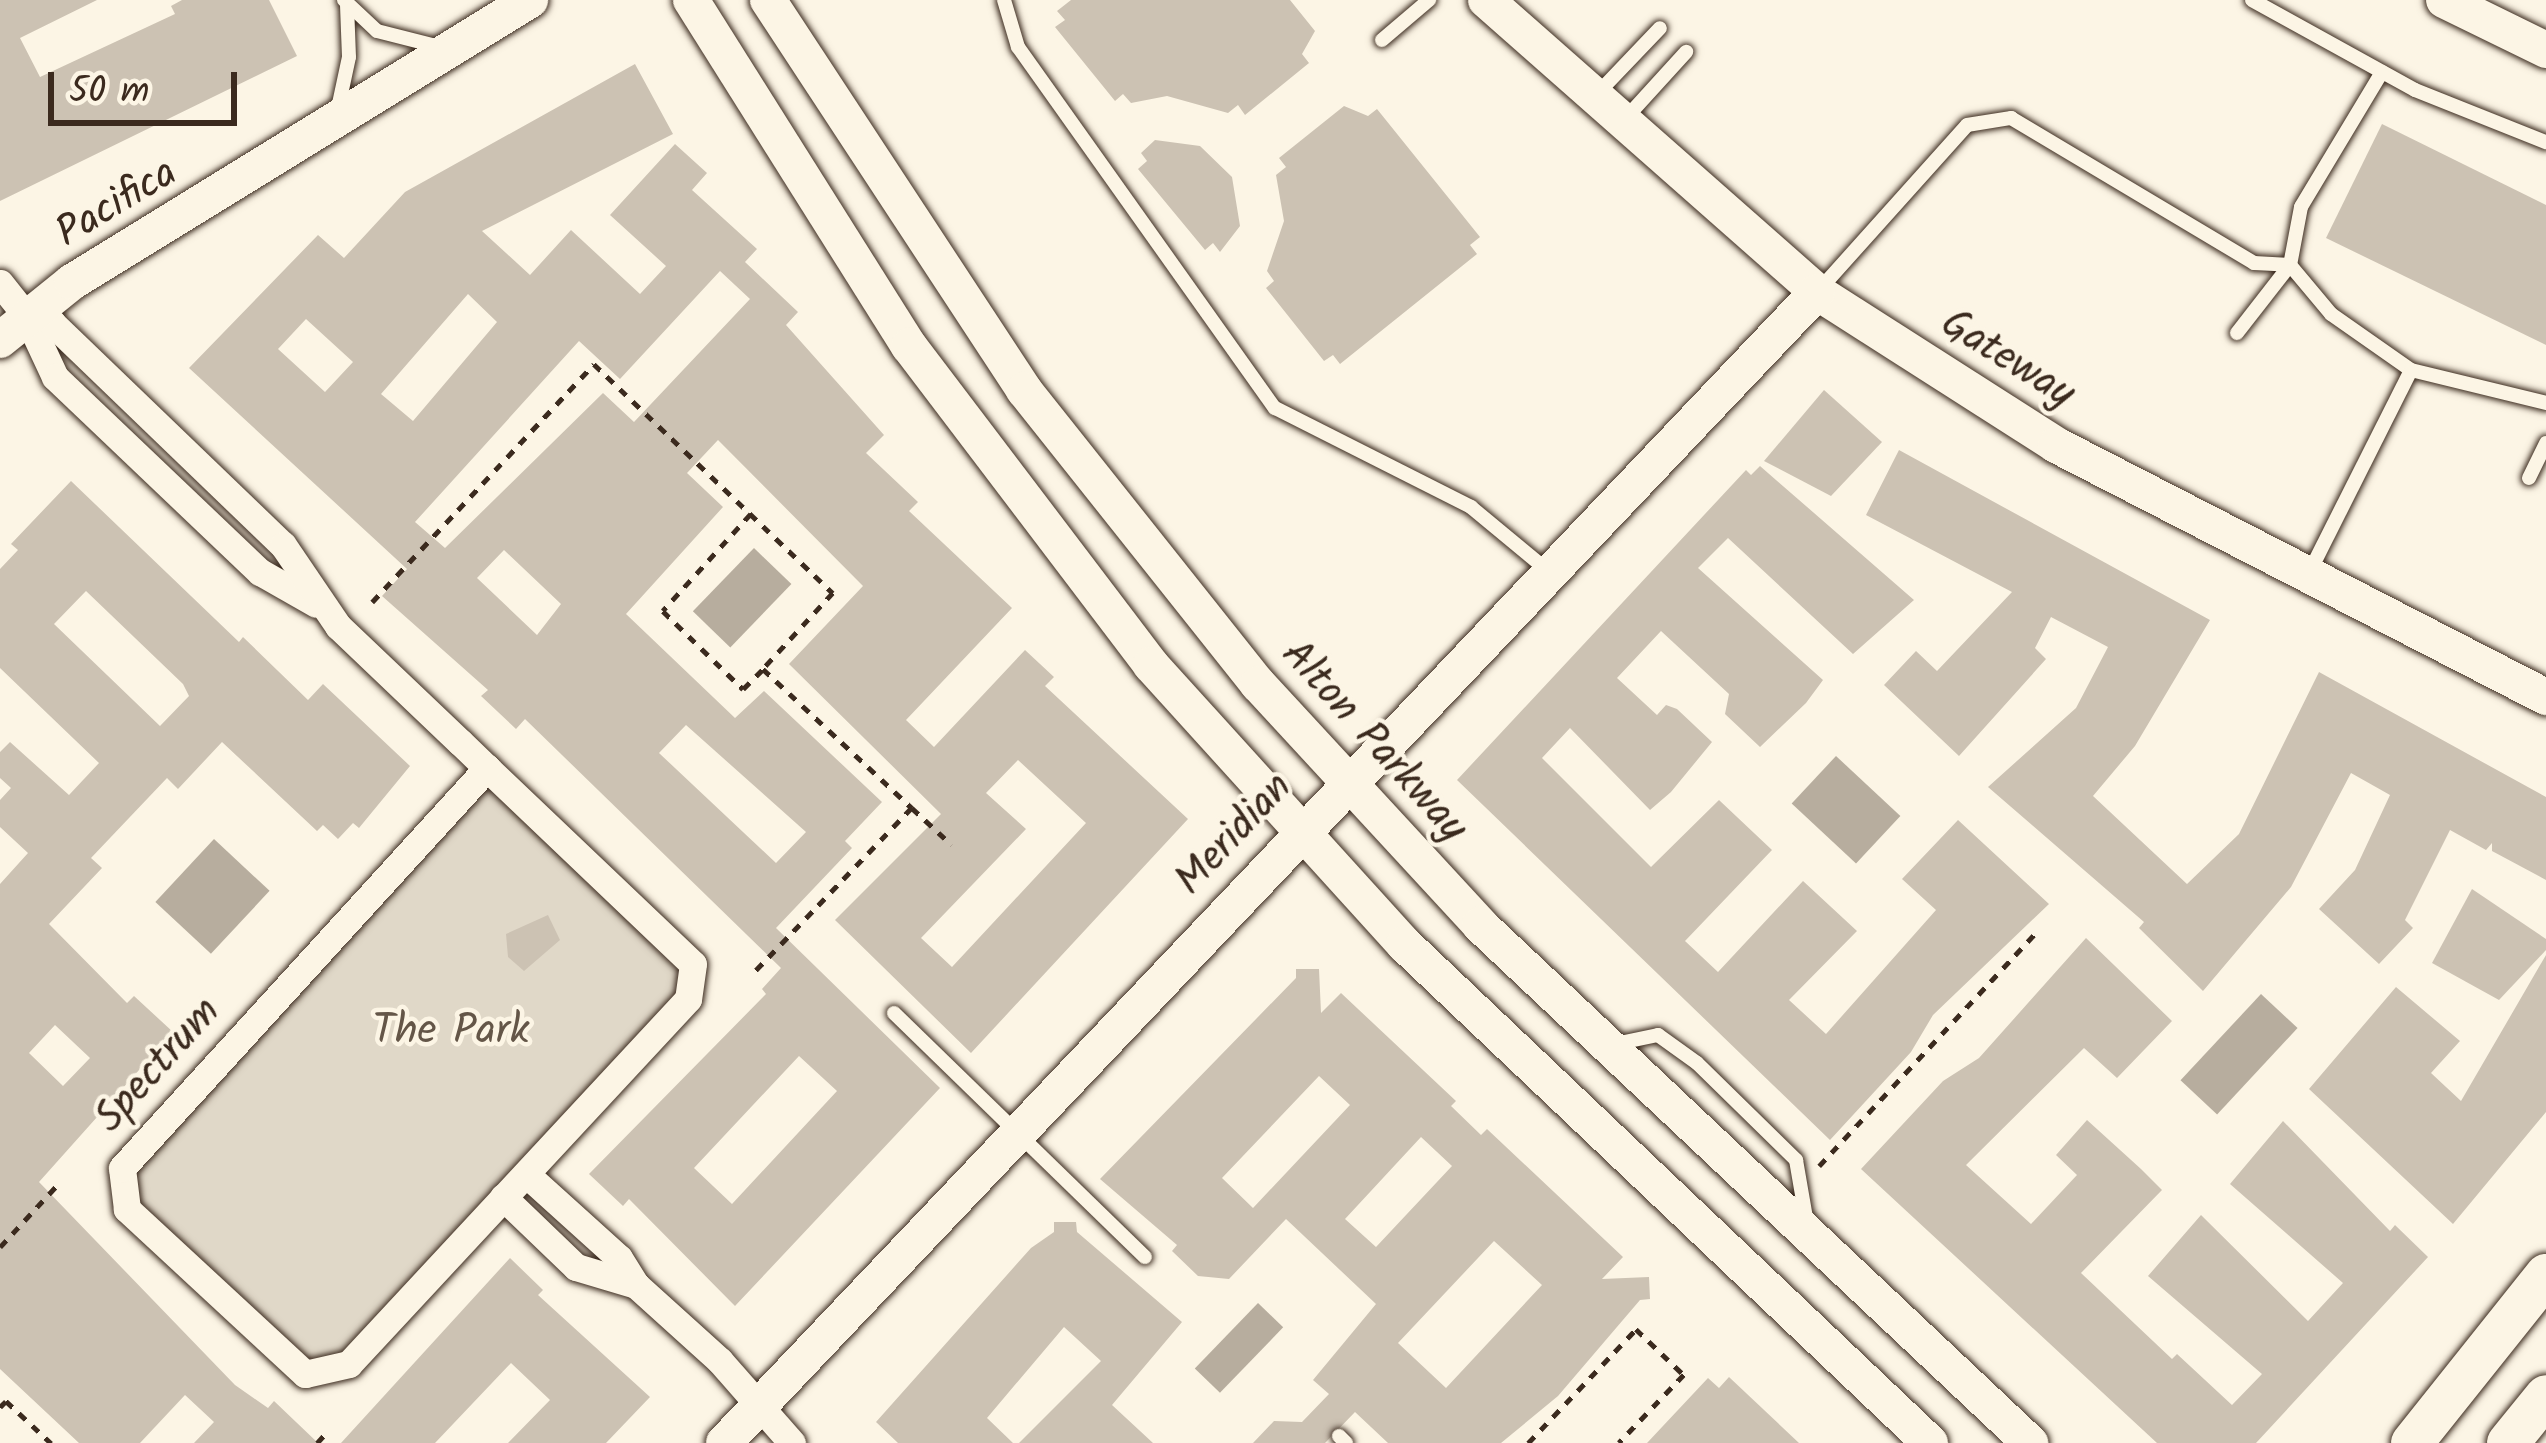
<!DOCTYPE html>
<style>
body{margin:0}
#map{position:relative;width:2546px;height:1443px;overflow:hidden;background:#fcf5e5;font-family:Kalam,sans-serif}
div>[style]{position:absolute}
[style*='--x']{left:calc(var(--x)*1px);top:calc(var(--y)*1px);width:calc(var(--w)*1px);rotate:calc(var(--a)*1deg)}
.green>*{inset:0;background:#e0d8c8}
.water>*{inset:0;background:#b7ad9e;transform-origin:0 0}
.building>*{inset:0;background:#ccc2b3}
.path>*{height:4.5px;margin-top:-2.25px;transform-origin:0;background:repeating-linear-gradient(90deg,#3b2a1e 0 9px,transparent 0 18px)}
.roads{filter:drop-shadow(0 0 3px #3b2a1e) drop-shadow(0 0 3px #3b2a1e)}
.lane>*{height:14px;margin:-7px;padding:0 7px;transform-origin:7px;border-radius:7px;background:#fcf5e5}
.street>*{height:27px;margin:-13.5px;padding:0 13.5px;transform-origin:13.5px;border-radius:13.5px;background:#fcf5e5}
.secondary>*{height:36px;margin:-18px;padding:0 18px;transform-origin:18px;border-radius:18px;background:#fcf5e5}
.primary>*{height:42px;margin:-21px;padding:0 21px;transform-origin:21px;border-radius:21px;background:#fcf5e5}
span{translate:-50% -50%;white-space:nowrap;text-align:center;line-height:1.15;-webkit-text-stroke:9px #fcf5e5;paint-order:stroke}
.street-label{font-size:42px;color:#3b2a1e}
.park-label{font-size:42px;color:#645648}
.scale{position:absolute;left:48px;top:72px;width:189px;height:54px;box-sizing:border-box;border:6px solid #3b2a1e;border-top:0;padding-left:15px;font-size:36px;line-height:42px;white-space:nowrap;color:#3b2a1e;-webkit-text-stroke:9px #fcf5e5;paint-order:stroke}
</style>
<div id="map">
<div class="green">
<i style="clip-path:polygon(487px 768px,693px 964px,688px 999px,349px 1364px,305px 1374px,127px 1209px,122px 1168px)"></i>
</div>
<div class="water">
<i style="left:754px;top:548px;width:52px;height:88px;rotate:44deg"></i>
<i style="left:1836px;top:756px;width:88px;height:65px;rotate:43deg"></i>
<i style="left:214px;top:839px;width:76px;height:86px;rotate:43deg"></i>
<i style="left:2261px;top:994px;width:50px;height:118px;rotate:43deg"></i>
<i style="left:1258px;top:1303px;width:35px;height:91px;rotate:44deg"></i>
</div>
<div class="building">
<i style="clip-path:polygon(0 0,97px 0,20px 38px,40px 77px,175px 14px,171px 6px,182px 0,269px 0,297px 56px,0 201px)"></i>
<i style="clip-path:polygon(1071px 0,1290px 0,1315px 31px,1302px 54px,1309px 63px,1245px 115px,1238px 105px,1228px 113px,1167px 96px,1131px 103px,1123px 94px,1115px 101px,1055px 27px,1065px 20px,1057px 11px)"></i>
<i style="clip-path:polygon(evenodd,635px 64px,673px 134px,482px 231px,530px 275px,571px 230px,640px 294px,666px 266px,610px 215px,675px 144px,707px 173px,692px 190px,757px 249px,745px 262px,798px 312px,786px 325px,884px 435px,866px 453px,918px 502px,909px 511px,1012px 608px,906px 720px,934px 747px,1025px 650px,1054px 677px,1045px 686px,1188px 819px,971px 1053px,835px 920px,941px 814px,789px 664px,863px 586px,718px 440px,687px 473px,723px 507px,626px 614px,735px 718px,764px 691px,882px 802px,845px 841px,852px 848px,776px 928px,940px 1088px,735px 1306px,629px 1199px,623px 1206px,589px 1174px,766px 994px,762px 989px,781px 968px,525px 719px,516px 729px,481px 696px,488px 690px,382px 596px,407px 569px,189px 368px,318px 235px,344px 258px,405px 192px,635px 64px,720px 271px,750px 299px,634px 422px,603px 393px,445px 548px,415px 522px,579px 341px,620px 379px,720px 271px,635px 64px,468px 294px,497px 322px,413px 421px,381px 394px,468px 294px,635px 64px,306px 319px,353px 362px,325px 392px,278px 349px,306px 319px,635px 64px,504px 550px,561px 604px,537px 635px,477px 578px,504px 550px,635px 64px,686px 725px,806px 832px,776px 863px,659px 753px,686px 725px,635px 64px,1018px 760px,1086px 823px,952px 967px,921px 938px,1026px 829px,986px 793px,1018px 760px,635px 64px,799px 1056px,837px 1091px,732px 1204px,694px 1168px,799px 1056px)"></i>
<i style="clip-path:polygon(1344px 106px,1368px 116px,1377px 109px,1480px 237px,1470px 245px,1477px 254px,1340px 364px,1333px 355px,1324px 361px,1266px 288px,1274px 281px,1267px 271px,1284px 221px,1276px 175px,1286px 167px,1279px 158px)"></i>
<i style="clip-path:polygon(2382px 124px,2546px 205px,2546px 345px,2326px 238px)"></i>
<i style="clip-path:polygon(1155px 140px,1200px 146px,1232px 177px,1240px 226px,1220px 252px,1213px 243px,1205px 250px,1138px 169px,1147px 161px,1141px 153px)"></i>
<i style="clip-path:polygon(1824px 390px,1882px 442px,1831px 496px,1764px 461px)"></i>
<i style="clip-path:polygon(1899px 450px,2210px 620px,2135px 746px,2093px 796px,2187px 884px,2239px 834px,2319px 672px,2546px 797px,2546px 880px,2492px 851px,2492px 843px,2486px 850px,2450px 830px,2405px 920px,2413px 928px,2379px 964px,2319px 909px,2355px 870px,2390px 795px,2351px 773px,2291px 887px,2203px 991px,2139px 928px,2144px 922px,1988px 787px,2076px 708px,2108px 647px,2051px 617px,2035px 648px,2046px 659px,1959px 756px,1884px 685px,1916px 651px,1937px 671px,2012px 592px,1866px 515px)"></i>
<i style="clip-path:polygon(1760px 466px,1914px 600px,1853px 654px,1728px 538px,1698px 568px,1823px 680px,1806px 703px,1760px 747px,1725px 714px,1729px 694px,1661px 631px,1617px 678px,1657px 715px,1666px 705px,1677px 709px,1712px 742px,1671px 792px,1650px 810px,1570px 728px,1542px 758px,1651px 867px,1719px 800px,1772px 850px,1685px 941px,1718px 972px,1803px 881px,1857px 931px,1789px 1000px,1826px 1034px,1936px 910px,1902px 879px,1958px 820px,2049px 904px,1933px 1015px,1911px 1052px,1830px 1140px,1457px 780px,1746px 470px,1751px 475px)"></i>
<i style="clip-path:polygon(evenodd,71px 481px,239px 642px,243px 637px,308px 700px,323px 684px,410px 766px,359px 828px,353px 823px,338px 839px,323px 825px,317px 831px,222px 742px,178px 789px,167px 778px,91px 858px,102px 868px,49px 924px,127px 1003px,134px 996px,173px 1032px,39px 1182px,235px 1385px,268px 1408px,274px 1401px,318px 1443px,194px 1443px,214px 1422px,185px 1395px,140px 1443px,79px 1443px,0 1369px,0 884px,28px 853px,0 827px,0 800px,11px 788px,0 778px,0 752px,10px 742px,69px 795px,99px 763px,0 668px,0 569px,18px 550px,11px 544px,71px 481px,86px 591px,183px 684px,189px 696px,160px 726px,54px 624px,86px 591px,71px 481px,55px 1025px,90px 1058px,63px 1086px,29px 1053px,55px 1025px)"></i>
<i style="clip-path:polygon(2472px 889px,2546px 939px,2546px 950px,2499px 1000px,2432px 963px)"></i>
<i style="clip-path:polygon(548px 915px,560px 940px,524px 971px,508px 957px,506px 934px)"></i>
<i style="clip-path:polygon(2086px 938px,2172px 1021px,2117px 1078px,2084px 1048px,1966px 1165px,2031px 1224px,2077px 1175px,2056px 1155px,2087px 1120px,2141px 1169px,2162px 1190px,2081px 1273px,2172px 1359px,2177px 1354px,2232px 1405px,2262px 1374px,2148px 1276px,2201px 1215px,2308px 1321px,2343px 1283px,2230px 1184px,2283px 1121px,2390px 1231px,2395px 1225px,2428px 1257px,2256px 1443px,2157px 1443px,1861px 1169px,1943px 1081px,1979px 1058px)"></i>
<i style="clip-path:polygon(2546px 955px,2546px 1112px,2453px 1224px,2309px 1089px,2396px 987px,2460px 1041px,2431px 1073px,2461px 1101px)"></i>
<i style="clip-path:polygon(evenodd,1296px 969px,1319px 969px,1321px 1013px,1341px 993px,1456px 1101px,1451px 1106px,1481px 1135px,1487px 1129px,1623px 1257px,1602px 1279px,1649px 1277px,1650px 1299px,1640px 1300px,1558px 1396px,1501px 1443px,1388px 1443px,1355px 1412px,1325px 1443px,1253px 1443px,1274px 1421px,1302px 1422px,1329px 1394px,1313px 1380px,1376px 1304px,1286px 1219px,1229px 1279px,1198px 1276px,1172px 1251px,1177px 1245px,1100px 1179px,1296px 978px,1296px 969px,1319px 1076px,1350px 1105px,1253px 1208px,1222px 1178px,1319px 1076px,1296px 969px,1421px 1137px,1452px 1166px,1376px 1247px,1345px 1219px,1421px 1137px,1296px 969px,1494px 1241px,1542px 1285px,1446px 1388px,1398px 1343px,1494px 1241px)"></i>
<i style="clip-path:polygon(1054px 1222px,1076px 1222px,1077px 1232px,1182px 1322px,1112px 1405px,1153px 1443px,1019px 1443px,1101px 1361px,1064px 1327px,987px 1418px,1013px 1443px,898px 1443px,876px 1422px,1031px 1248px,1054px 1232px)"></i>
<i style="clip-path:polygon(510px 1258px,543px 1290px,538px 1295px,650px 1397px,606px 1443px,508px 1443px,550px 1400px,511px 1363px,435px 1443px,341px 1443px)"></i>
<i style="clip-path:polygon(1729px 1377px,1799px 1443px,1647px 1443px,1708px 1378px,1719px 1388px)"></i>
</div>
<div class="path">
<i style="--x:751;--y:514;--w:131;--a:132.2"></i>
<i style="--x:663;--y:611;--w:112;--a:44.3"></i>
<i style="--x:743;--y:689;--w:28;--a:-45"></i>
<i style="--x:372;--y:602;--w:325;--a:-47"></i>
<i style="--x:594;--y:364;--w:331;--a:43.8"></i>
<i style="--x:833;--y:593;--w:103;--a:132.6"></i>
<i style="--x:763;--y:669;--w:204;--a:43"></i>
<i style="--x:912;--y:808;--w:230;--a:133.8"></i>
<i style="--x:912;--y:808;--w:54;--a:42.8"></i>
<i style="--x:1819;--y:1166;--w:316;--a:-47.1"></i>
<i style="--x:0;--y:1247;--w:87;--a:-47.3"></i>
<i style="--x:0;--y:1407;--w:8;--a:-45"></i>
<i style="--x:6;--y:1401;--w:62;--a:43"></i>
<i style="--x:317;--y:1443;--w:12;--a:-48"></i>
<i style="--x:1528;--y:1443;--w:157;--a:-46.5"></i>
<i style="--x:1636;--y:1329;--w:66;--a:43.8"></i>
<i style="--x:1684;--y:1375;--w:94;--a:133.7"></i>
</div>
<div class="roads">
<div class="lane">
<i style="--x:344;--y:0;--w:45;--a:43.2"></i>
<i style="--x:377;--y:31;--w:61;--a:14.3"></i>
<i style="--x:1004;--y:0;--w:49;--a:73.4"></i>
<i style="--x:1018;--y:47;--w:443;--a:54.6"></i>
<i style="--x:1275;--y:408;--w:220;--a:26.8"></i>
<i style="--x:1471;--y:507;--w:99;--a:39.7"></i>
<i style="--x:2252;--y:0;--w:186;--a:28.9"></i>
<i style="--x:2415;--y:90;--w:141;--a:21.7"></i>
<i style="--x:1382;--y:40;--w:62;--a:-40.4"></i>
<i style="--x:2382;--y:72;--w:157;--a:121"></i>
<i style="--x:2301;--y:207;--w:59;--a:100.7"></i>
<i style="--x:2290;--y:265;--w:64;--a:50.1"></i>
<i style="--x:2331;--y:314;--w:98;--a:35"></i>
<i style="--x:2411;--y:370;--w:139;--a:13.7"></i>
<i style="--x:1597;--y:94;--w:91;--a:-46.3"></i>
<i style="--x:337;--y:113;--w:57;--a:-77.9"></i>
<i style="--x:349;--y:57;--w:52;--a:-92.2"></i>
<i style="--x:1625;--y:119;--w:91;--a:-47.7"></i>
<i style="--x:1820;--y:289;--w:220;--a:-48.1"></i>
<i style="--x:1967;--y:125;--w:45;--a:-9"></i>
<i style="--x:2011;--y:118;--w:283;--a:30.8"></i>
<i style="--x:2254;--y:263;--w:36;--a:3"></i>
<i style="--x:2237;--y:333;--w:86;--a:-52.1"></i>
<i style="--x:2529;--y:478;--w:39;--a:-64"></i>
<i style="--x:2308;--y:575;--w:229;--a:-63.3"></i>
<i style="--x:894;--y:1013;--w:350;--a:44.2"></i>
<i style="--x:1610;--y:1045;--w:49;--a:-11.8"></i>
<i style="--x:1658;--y:1035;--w:48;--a:35.7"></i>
<i style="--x:1697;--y:1063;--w:139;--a:44.4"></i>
<i style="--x:1796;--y:1160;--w:65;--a:80.2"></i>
<i style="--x:1339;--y:1436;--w:10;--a:45"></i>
</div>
<div class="street">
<i style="--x:0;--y:283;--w:43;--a:51.5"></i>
<i style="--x:27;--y:317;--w:66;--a:65"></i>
<i style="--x:55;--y:377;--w:283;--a:43.6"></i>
<i style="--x:260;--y:572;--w:64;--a:29.7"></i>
<i style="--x:27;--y:317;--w:26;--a:13"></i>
<i style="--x:52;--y:323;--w:320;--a:43.9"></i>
<i style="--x:283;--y:545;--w:98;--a:55.8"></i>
<i style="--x:338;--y:626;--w:168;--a:43.6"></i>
<i style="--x:460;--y:742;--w:37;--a:44"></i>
<i style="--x:487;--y:768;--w:284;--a:43.6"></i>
<i style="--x:693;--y:964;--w:35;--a:98"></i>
<i style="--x:688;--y:999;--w:498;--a:132.9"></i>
<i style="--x:349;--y:1364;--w:45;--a:167.2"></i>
<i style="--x:305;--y:1374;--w:243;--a:-137.2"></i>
<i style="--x:127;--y:1209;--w:41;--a:-97"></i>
<i style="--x:122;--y:1168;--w:542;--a:-47.62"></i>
<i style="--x:526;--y:1174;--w:125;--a:42.1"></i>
<i style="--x:619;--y:1258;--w:32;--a:58"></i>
<i style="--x:636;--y:1285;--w:113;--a:42.1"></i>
<i style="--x:720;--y:1361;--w:109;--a:48.7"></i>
<i style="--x:503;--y:1197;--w:101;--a:43.8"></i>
<i style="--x:576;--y:1267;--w:63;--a:16.7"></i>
</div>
<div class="secondary">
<i style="--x:691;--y:0;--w:409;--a:57.8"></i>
<i style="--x:909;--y:346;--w:400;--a:52.8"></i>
<i style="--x:1151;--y:665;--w:377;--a:47.8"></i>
<i style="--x:1404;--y:944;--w:725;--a:43.49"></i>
<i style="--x:768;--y:0;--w:467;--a:56.7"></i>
<i style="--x:1024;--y:390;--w:376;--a:51.5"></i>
<i style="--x:1258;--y:684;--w:328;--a:47.3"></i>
<i style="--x:1480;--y:925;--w:756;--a:43.28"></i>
<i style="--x:1486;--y:0;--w:441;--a:41.4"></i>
<i style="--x:1817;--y:292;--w:284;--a:32.6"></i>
<i style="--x:2056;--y:445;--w:551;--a:27.22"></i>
<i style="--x:2444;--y:0;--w:114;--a:26.1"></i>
<i style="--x:0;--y:340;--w:92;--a:-38.9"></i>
<i style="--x:72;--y:282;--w:538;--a:-31.62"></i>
<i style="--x:724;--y:1443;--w:1587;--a:-46.48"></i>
</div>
<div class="primary">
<i style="--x:2412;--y:1443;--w:215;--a:-51.4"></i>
<i style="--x:2508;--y:1443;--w:60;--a:-51"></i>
</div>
</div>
<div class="street-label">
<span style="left:117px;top:204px;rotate:-31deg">Pacifica</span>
<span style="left:2007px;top:360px;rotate:32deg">Gateway</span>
<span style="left:1373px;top:742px;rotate:48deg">Alton Parkway</span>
<span style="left:1235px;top:835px;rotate:-47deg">Meridian</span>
<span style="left:159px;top:1066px;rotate:-48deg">Spectrum</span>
</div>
<div class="park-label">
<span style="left:451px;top:1032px">The Park</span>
</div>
<div class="scale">50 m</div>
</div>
